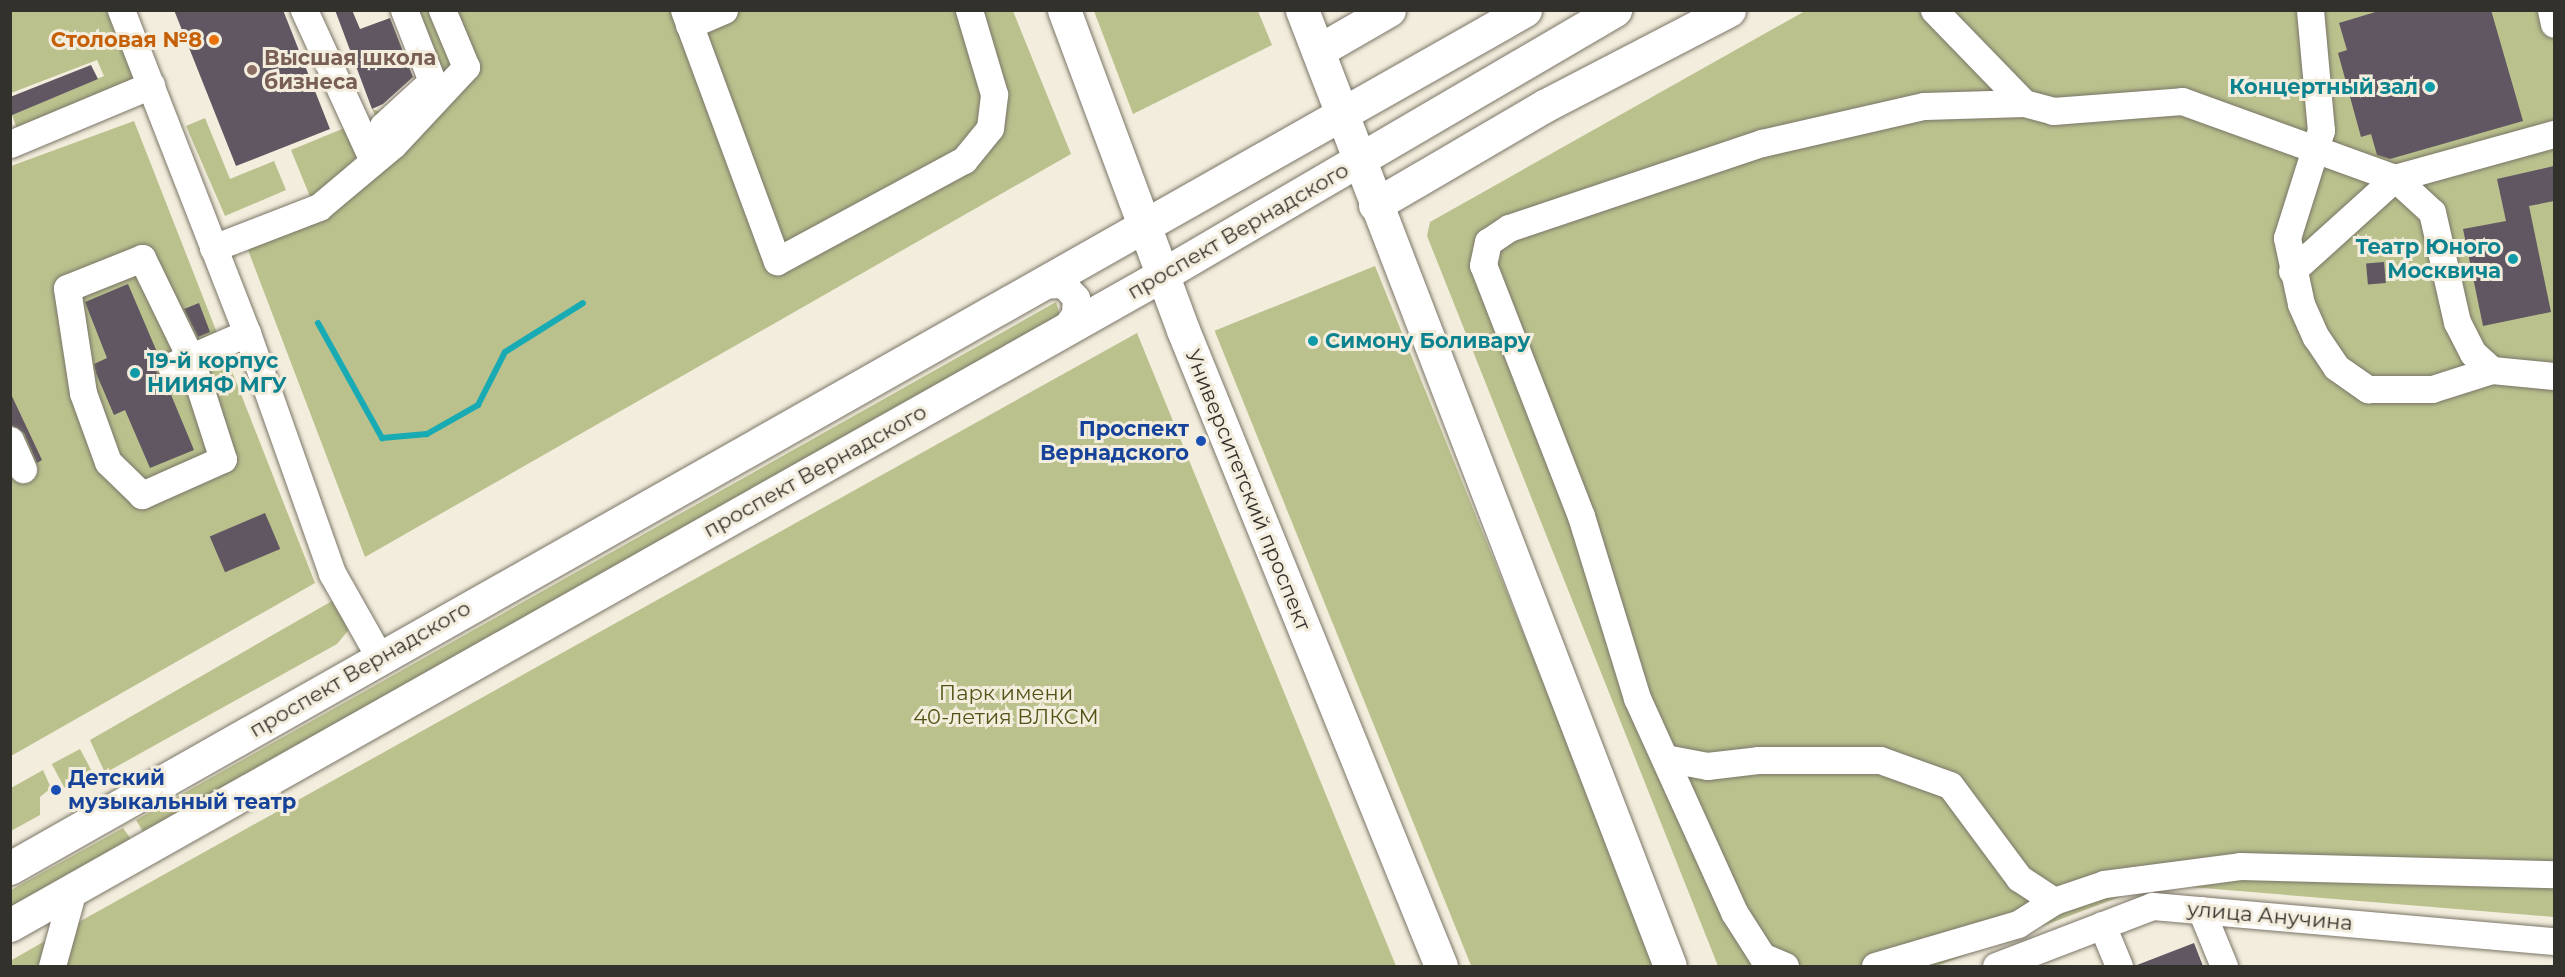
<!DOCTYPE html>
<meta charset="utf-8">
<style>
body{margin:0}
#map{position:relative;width:2565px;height:977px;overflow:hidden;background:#f3eddd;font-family:Montserrat,sans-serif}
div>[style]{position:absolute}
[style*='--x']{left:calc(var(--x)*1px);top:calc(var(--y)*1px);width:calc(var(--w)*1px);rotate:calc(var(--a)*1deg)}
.green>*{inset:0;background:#bac18d;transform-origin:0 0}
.stream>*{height:6px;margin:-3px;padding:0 3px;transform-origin:3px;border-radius:3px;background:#19abb4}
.building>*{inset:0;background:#615762;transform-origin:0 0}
.roads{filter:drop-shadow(0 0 2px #7a7567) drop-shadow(0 0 2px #7a7567)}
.minor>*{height:27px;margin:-13.5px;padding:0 13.5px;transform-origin:13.5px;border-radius:13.5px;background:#fff}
.major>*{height:33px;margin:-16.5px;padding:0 16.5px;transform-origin:16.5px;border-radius:16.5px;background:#fff}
.dots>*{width:16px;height:16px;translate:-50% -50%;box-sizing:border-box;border:3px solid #f3eddd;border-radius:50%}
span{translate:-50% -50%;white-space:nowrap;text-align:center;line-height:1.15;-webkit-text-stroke:6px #f3eddd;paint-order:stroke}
.food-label{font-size:21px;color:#c56008;font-weight:700}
.right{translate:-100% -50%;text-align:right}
.education-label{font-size:21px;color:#785e54;font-weight:700}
.left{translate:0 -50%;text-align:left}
.culture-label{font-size:21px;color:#0d838f;font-weight:700}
.street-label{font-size:21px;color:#33312b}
.transit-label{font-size:21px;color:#164399;font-weight:700}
.park-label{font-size:21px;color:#4f5515}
.frame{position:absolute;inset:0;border:12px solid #33312b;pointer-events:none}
</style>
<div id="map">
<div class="green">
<i style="clip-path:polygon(10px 11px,107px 11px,136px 81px,19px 134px,12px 115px,104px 76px,97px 60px,11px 93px)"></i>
<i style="clip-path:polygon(411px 11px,1013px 11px,1071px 154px,365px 557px,248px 250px,396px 156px,372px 109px,420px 125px)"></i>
<i style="clip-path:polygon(1094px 11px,1258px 11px,1272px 45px,1133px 114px)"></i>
<i style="clip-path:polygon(1805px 11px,2554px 11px,2554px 917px,2154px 884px,1936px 966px,1718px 966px,1427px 236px,1430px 222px)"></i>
<i style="clip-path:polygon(205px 118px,230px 179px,274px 161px,286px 190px,225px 216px,186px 126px)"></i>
<i style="clip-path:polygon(134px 121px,315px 583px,11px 756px,11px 166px)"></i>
<i style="clip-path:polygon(347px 127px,359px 154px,313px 204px,291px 150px)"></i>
<i style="left:1375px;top:266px;width:752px;height:173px;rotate:68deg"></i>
<i style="clip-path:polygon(1056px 302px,1060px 315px,145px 835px,136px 820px)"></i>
<i style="clip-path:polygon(1137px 333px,1396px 966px,63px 966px,77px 923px)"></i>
<i style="clip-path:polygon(339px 597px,352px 626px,337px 644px,105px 773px,90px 740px)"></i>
<i style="left:80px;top:749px;width:27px;height:32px;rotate:62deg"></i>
<i style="clip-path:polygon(43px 770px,51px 788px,40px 797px,40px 815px,11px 831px,11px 788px)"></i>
<i style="clip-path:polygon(123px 828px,133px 842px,11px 911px,11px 890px)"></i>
<i style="clip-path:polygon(45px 941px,40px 966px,11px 966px,10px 961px)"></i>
</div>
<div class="stream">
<i style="--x:318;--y:323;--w:132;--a:60.9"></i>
<i style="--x:382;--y:438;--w:45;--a:-5.1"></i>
<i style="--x:427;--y:434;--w:59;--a:-29.6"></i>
<i style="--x:478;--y:405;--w:59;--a:-63"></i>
<i style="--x:505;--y:352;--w:92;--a:-32.1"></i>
</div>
<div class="building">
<i style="clip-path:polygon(174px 10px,283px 10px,330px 129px,236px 166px)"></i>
<i style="clip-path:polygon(335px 10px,352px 10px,360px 29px,390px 18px,413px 77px,383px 104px,372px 109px)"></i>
<i style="clip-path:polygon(2382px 10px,2491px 10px,2523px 121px,2390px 159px,2377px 155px,2371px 134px,2361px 137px,2338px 53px,2347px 50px,2339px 23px)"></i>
<i style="clip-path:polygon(91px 65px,98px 79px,10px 116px,10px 97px)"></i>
<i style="clip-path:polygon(2554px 166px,2554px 201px,2529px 206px,2551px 312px,2483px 326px,2463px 229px,2506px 221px,2497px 179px)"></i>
<i style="left:2384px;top:262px;width:21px;height:18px;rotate:85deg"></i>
<i style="clip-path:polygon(128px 284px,157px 352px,165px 352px,155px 364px,157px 373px,177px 381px,167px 385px,194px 450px,150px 468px,125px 410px,114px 415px,96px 373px,94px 364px,107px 358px,85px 302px)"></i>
<i style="clip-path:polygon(199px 303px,210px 332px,198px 337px,184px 309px)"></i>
<i style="clip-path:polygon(10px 392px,42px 460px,37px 463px,24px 433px,10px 424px)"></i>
<i style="left:265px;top:513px;width:39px;height:60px;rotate:67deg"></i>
<i style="clip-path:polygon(2194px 943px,2203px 966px,2137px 966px,2137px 965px)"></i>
</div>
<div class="roads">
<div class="minor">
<i style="--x:121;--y:10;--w:347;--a:68.7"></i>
<i style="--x:247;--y:333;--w:255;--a:70.5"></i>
<i style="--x:332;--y:573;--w:98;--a:60.5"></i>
<i style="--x:304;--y:10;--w:166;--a:65.4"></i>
<i style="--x:684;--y:10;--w:268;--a:69.7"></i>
<i style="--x:777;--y:261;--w:213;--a:-28.4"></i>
<i style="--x:964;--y:160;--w:41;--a:-50.9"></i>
<i style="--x:990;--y:128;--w:34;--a:-83"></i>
<i style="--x:994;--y:94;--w:88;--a:-106.6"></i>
<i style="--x:1934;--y:10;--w:129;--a:45.9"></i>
<i style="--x:2310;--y:10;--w:121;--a:84.8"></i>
<i style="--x:2321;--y:130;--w:113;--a:107.5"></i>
<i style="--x:2287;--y:238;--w:67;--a:78"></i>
<i style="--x:2301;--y:304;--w:36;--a:66"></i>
<i style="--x:2316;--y:337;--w:36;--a:56"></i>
<i style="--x:2336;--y:367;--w:39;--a:35"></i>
<i style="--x:2368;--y:389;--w:64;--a:0"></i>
<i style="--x:2432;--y:389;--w:63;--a:-17.6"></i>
<i style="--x:2492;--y:370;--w:62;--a:5.5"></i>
<i style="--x:2551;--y:10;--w:14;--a:78"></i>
<i style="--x:689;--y:25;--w:38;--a:-23"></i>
<i style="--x:10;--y:144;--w:153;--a:-22.7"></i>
<i style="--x:373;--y:161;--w:36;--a:-74"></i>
<i style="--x:383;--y:126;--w:67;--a:-42.6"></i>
<i style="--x:432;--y:81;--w:76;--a:-111.5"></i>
<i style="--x:213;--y:248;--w:114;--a:-21.1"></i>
<i style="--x:319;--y:207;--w:97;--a:-40"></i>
<i style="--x:393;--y:145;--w:107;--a:-46.9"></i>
<i style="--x:466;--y:67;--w:62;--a:-112.8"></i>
<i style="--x:142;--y:258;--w:110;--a:64.1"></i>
<i style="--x:190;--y:357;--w:107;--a:72.1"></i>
<i style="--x:223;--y:459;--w:89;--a:156"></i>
<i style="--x:142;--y:495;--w:47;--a:-135.9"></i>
<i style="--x:108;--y:462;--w:73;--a:-109.9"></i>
<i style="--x:83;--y:393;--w:106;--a:-98.7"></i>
<i style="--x:67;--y:288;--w:81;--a:-21.8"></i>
<i style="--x:2292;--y:271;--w:139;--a:-42.1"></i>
<i style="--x:2395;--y:178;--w:165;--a:-15.5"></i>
<i style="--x:1037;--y:285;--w:26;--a:-2"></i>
<i style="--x:1063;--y:284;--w:19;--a:47"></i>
<i style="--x:1076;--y:298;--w:16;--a:94"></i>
<i style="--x:1075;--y:314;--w:19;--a:125"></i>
<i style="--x:171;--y:366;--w:83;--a:-23.5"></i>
<i style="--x:10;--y:440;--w:32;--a:66"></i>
<i style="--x:1665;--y:758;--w:43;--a:10.8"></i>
<i style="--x:1707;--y:766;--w:51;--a:-6.7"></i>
<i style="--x:1758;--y:760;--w:122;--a:0"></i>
<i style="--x:1880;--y:760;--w:74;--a:19.7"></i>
<i style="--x:1950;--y:785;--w:116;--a:53.4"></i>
<i style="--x:2019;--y:878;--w:42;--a:33.3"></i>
<i style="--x:2201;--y:910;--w:61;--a:67.7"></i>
<i style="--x:2102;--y:925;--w:44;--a:67.5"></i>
<i style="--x:52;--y:966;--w:79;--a:-74.6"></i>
<i style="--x:1785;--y:966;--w:25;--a:-157"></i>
<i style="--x:1762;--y:956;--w:52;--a:-122.5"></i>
<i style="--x:1734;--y:912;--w:235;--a:-114.4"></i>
<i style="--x:1637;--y:698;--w:190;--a:-107.1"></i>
<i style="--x:1581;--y:516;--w:269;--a:-111.3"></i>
<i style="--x:1483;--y:265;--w:24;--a:-78"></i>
<i style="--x:1488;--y:242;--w:25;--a:-34"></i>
<i style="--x:1509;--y:228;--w:267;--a:-18.6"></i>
<i style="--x:1762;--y:143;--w:166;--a:-12.9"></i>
<i style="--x:1924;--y:106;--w:100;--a:-1.7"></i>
<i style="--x:2024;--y:103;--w:30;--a:15"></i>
<i style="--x:2053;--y:111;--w:129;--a:-4.4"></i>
<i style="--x:2182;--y:101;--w:226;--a:19.9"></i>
<i style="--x:2395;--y:178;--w:50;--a:42.6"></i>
<i style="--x:2432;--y:212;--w:113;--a:77.2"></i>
<i style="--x:2457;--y:322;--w:35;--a:63"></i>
<i style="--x:2473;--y:353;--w:25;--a:42"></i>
<i style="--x:1875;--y:966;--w:149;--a:-16.4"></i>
<i style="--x:2018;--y:924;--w:43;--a:-32.6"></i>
<i style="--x:2054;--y:901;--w:53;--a:-18.8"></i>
<i style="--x:2104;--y:884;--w:137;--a:-7.5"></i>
<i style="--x:2240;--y:866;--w:314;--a:1.5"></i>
<i style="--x:1996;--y:966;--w:167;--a:-21"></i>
<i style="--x:2152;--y:906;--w:404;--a:5"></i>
</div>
<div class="major">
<i style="--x:1064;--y:10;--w:341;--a:69.6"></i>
<i style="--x:1183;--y:330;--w:686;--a:67.92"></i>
<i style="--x:1302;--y:10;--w:1024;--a:68.95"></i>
<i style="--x:1318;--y:51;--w:82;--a:-30"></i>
<i style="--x:1375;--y:205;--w:198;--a:-30.3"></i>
<i style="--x:1546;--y:105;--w:206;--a:-27.4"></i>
<i style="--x:10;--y:868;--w:1741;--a:-29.52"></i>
<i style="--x:10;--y:925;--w:1323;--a:-29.43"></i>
<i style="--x:1162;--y:275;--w:525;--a:-30.33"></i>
</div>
</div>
<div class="dots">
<i style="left:214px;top:40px;background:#e8710a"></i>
<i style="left:252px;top:70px;background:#8d6e63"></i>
<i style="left:2430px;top:87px;background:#0f9aa8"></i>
<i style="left:2513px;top:259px;background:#0f9aa8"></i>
<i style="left:1313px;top:341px;background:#0f9aa8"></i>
<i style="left:135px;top:373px;background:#0f9aa8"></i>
<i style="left:1201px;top:441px;background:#1a4fb4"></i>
<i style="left:56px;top:790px;background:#1a4fb4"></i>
</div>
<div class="food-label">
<span class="right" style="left:202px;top:40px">Столовая №8</span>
</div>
<div class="education-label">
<span class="left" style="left:264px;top:70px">Высшая школа<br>бизнеса</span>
</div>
<div class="culture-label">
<span class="right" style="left:2418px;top:87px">Концертный зал</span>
<span class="right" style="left:2501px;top:259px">Театр Юного<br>Москвича</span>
<span class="left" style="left:1325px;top:341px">Симону Боливару</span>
<span class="left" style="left:147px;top:373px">19-й корпус<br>НИИЯФ МГУ</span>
</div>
<div class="street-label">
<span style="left:1238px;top:231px;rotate:-30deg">проспект Вернадского</span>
<span style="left:815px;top:471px;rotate:-29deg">проспект Вернадского</span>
<span style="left:1248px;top:490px;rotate:68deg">Университетский проспект</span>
<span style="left:360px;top:669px;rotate:-30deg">проспект Вернадского</span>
<span style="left:2270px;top:916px;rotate:5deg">улица Анучина</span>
</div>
<div class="transit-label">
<span class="right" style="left:1189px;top:441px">Проспект<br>Вернадского</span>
<span class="left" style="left:68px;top:790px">Детский<br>музыкальный театр</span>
</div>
<div class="park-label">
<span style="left:1006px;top:705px">Парк имени<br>40-летия ВЛКСМ</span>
</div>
<div class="frame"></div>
</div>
